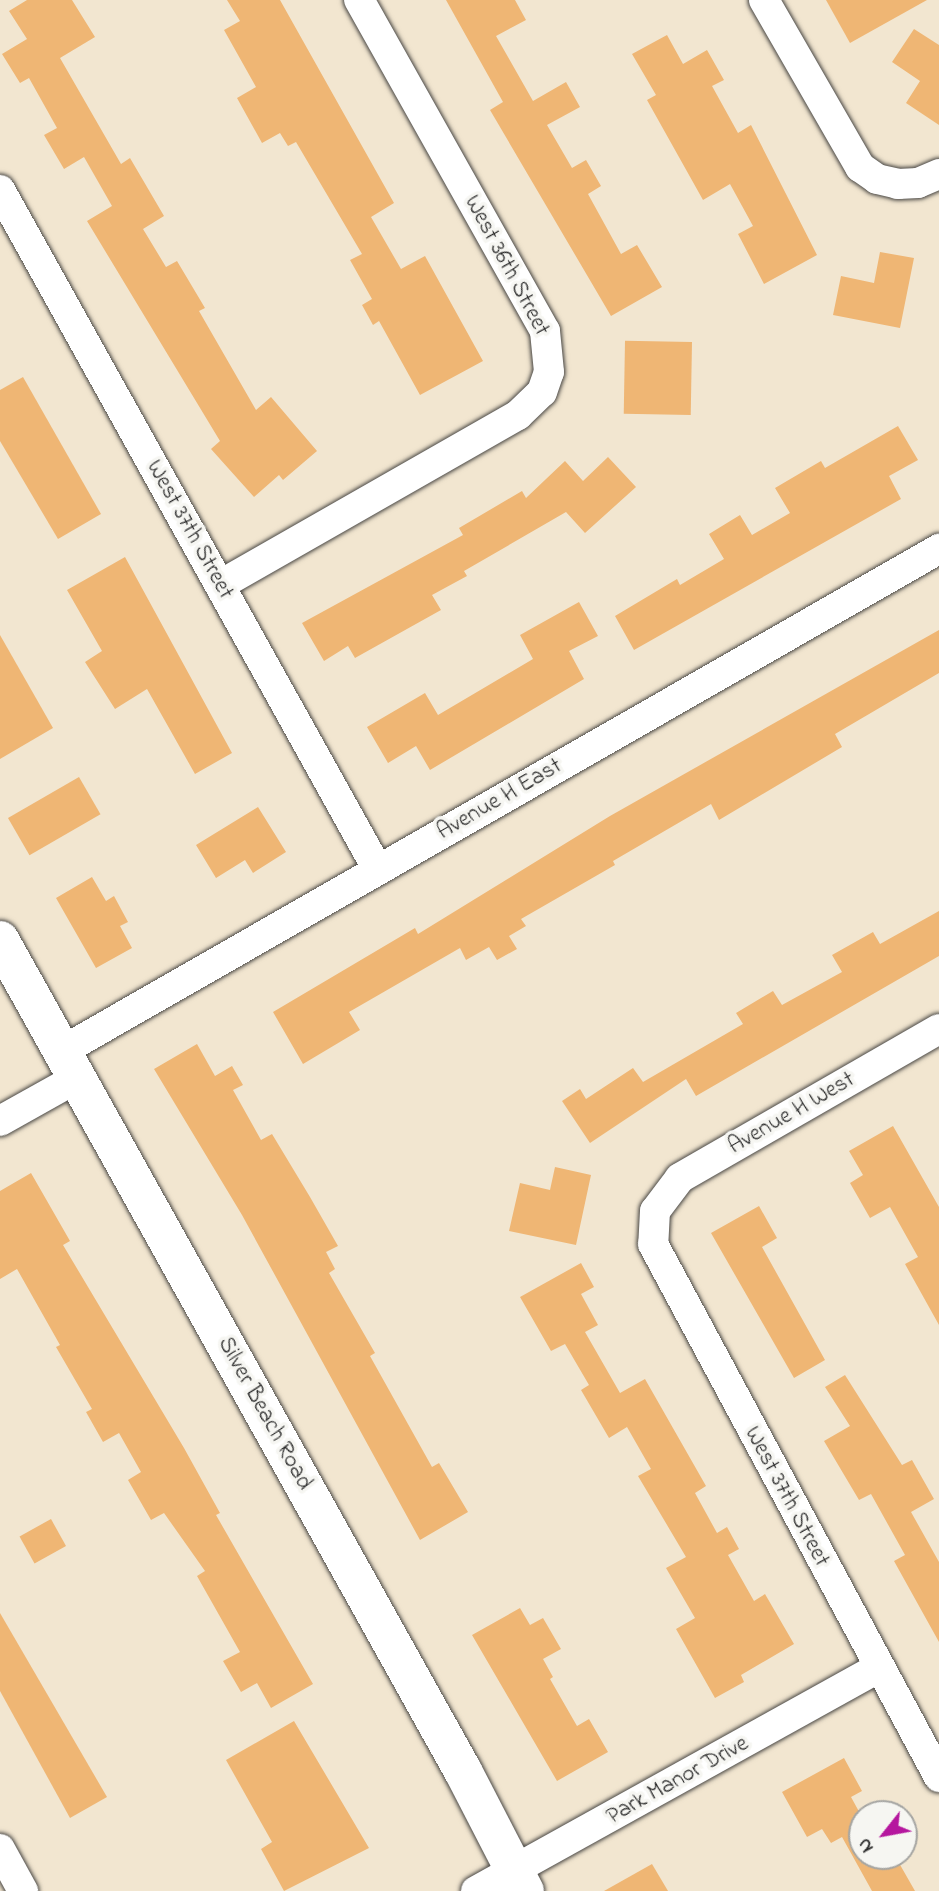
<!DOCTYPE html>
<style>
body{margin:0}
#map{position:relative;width:939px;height:1891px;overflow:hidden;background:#f2e6d0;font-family:"Indie Flower",sans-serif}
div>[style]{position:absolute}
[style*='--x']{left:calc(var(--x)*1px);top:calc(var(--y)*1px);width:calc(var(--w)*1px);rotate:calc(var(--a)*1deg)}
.building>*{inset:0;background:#efb674;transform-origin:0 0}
.roads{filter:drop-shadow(0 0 2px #494744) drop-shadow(0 0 2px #494744)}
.street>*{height:30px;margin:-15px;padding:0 15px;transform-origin:15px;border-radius:15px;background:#fff}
.secondary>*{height:38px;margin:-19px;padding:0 19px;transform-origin:19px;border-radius:19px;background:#fff}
span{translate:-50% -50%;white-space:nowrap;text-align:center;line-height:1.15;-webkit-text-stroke:7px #f6f6f2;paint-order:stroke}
.street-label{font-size:23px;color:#2b2b2b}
.north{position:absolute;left:848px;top:1800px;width:70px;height:70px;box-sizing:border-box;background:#f6f6f2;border:2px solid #a5a5a2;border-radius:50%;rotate:239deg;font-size:19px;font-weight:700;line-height:28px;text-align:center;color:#2b2b2b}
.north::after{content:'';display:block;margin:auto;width:24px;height:32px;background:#b5179e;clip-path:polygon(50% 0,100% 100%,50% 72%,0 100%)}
</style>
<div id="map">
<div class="building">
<i style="clip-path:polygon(27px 0,72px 0,95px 37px,60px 58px,121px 164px,130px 158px,164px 216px,143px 229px,166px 267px,177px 261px,205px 308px,199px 311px,256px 410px,271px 397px,317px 451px,283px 480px,279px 475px,254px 497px,211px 449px,220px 441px,87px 221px,112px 206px,84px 157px,64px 169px,44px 135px,57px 128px,29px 78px,20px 83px,2px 54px,27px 39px,9px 11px)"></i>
<i style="clip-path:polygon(227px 0,280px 0,394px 203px,371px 217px,401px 269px,425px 256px,483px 361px,420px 395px,379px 321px,373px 325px,362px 305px,372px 299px,350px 260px,362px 254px,296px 142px,288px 146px,280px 133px,262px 143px,237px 98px,256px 87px,224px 30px,240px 21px)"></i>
<i style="clip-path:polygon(446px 0,515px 0,526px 20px,496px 36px,533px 101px,566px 82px,580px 107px,547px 125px,572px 168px,586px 160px,601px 186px,588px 194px,621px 254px,637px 245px,662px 287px,611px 316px,490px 110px,503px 102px)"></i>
<i style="clip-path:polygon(826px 0,927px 0,850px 43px)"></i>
<i style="clip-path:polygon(914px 29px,939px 45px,939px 125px,906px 103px,920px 81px,892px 62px)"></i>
<i style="clip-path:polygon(667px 35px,683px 64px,707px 50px,724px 80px,712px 86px,738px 133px,751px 125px,817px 255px,764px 284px,738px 234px,753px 226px,730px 184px,703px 200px,647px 100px,656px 95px,632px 54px)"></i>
<i style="clip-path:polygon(880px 252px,914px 258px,900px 328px,833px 315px,841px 276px,874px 283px)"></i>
<i style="left:692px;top:342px;width:73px;height:67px;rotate:91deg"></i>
<i style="clip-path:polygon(23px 377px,101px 514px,58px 539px,0 441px,0 390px)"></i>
<i style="clip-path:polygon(898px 426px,918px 460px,889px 476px,901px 499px,634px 650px,615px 616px,677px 579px,680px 585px,724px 559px,709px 534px,740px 515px,752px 535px,790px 513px,775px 488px,821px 461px,825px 468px)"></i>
<i style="clip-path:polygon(608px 457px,636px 487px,585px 533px,566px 512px,464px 571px,467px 576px,432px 595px,441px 610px,355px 658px,348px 646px,324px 661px,302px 623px,463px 535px,459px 528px,522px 491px,526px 498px,565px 461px,583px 481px)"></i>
<i style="clip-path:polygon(125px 557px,232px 753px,195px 774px,147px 689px,115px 709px,85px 662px,102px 651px,67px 590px)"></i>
<i style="clip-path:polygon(579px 602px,598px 636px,569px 651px,584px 679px,430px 770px,416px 746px,388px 763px,367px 727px,425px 693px,438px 715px,533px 659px,520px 635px)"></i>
<i style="clip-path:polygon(939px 630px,939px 673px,835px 734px,842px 747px,719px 820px,711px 804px,613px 861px,615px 865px,521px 919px,526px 926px,509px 936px,517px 949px,497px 960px,489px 947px,466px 960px,460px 948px,349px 1012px,360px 1030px,303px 1064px,273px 1012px,415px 928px,418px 934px,610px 816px)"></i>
<i style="clip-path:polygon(0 635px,53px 728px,0 759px)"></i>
<i style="left:79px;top:777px;width:43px;height:82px;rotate:60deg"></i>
<i style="clip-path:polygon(258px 807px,286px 852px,253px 873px,245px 860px,216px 878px,196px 845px)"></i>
<i style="clip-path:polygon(92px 877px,106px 901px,114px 896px,128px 922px,120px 926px,132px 948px,96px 968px,56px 898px)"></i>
<i style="clip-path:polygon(939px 911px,939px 956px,696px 1096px,686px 1079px,590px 1143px,562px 1101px,580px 1089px,586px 1099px,633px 1068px,643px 1082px,743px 1024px,736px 1013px,773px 991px,782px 1005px,842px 972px,832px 955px,873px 932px,880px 944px)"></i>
<i style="clip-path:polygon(197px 1044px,215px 1076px,232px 1066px,243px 1085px,233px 1090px,261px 1140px,272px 1134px,310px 1197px,338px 1246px,326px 1252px,335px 1269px,329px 1273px,375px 1353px,370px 1356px,432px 1467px,439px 1463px,468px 1512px,420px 1540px,242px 1215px,154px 1069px)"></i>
<i style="clip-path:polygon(893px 1126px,939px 1207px,939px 1325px,905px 1264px,918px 1257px,890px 1207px,870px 1218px,850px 1183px,863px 1175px,849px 1151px)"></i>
<i style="clip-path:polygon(555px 1167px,591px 1175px,576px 1245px,509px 1231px,520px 1183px,550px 1190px)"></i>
<i style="clip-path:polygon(31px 1173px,70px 1241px,63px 1245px,184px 1448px,220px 1513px,216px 1515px,313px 1684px,271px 1708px,257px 1683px,241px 1692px,223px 1661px,240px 1652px,197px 1576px,205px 1571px,164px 1513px,151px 1520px,128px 1480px,141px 1472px,119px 1433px,103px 1442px,86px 1412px,92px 1409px,56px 1347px,60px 1345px,17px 1269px,0 1279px,0 1191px)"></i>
<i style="clip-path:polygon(759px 1206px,777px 1238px,762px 1247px,825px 1360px,794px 1378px,711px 1233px)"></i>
<i style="clip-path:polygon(581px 1263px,594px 1287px,581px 1294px,598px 1325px,585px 1332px,620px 1393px,645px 1379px,706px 1486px,695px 1493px,717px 1533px,727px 1527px,739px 1549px,728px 1555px,754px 1601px,765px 1594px,794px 1644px,741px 1675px,744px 1682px,715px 1698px,676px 1629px,695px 1618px,666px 1568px,686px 1557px,638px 1476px,651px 1469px,627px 1427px,609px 1438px,581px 1390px,589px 1385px,565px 1344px,551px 1351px,520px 1297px)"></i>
<i style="clip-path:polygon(845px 1375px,902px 1465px,912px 1460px,934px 1499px,911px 1512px,939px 1562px,939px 1642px,894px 1561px,905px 1555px,871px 1494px,859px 1500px,824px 1441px,850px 1426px,825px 1387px)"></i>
<i style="left:51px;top:1519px;width:31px;height:36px;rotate:61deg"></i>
<i style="clip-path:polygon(520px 1608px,530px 1625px,543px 1618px,561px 1649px,543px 1659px,553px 1677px,550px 1679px,577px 1726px,589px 1719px,608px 1752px,557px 1781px,472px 1635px)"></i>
<i style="clip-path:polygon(0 1613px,107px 1797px,70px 1818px,0 1691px)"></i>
<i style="clip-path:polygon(294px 1721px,369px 1848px,284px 1891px,261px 1849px,272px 1842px,226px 1760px)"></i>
<i style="clip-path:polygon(844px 1758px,862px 1791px,851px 1797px,862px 1817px,862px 1856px,895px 1856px,915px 1891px,872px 1891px,842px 1837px,831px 1843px,822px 1829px,807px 1837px,782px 1792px)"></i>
<i style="clip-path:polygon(652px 1864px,668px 1891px,604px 1891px)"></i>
</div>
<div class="roads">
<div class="street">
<i style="--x:764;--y:0;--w:193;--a:60.1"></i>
<i style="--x:860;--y:167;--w:21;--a:35"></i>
<i style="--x:877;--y:179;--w:22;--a:13"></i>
<i style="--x:898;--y:184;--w:20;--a:-3"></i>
<i style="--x:918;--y:183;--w:23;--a:-23"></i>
<i style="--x:0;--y:190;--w:778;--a:60.93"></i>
<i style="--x:220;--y:585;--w:343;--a:-29.7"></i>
<i style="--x:518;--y:415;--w:33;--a:-44"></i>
<i style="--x:542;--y:392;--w:21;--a:-71"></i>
<i style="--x:549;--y:372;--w:41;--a:-95.6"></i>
<i style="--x:545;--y:331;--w:380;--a:-119.3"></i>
<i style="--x:939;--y:1029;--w:299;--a:150.1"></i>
<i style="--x:680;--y:1178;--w:41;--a:127.1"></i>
<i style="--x:655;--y:1211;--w:33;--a:93"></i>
<i style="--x:653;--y:1244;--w:605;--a:61.78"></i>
<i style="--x:62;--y:1051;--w:1011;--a:-29.79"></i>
<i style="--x:0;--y:1121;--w:88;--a:-29.2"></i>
<i style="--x:0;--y:1849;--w:48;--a:61.3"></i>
<i style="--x:476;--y:1891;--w:460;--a:-29"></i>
</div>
<div class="secondary">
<i style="--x:0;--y:940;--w:951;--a:60.88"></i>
<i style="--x:463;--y:1771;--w:135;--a:62.7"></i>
</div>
</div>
<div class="street-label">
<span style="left:506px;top:266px;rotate:62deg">West 36th Street</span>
<span style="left:189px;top:530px;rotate:61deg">West 37th Street</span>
<span style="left:500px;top:800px;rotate:-30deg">Avenue H East</span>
<span style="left:792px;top:1114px;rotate:-30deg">Avenue H West</span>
<span style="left:264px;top:1414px;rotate:61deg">Silver Beach Road</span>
<span style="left:786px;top:1497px;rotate:62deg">West 37th Street</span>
<span style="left:678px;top:1781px;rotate:-29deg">Park Manor Drive</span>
</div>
<div class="north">N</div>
</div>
